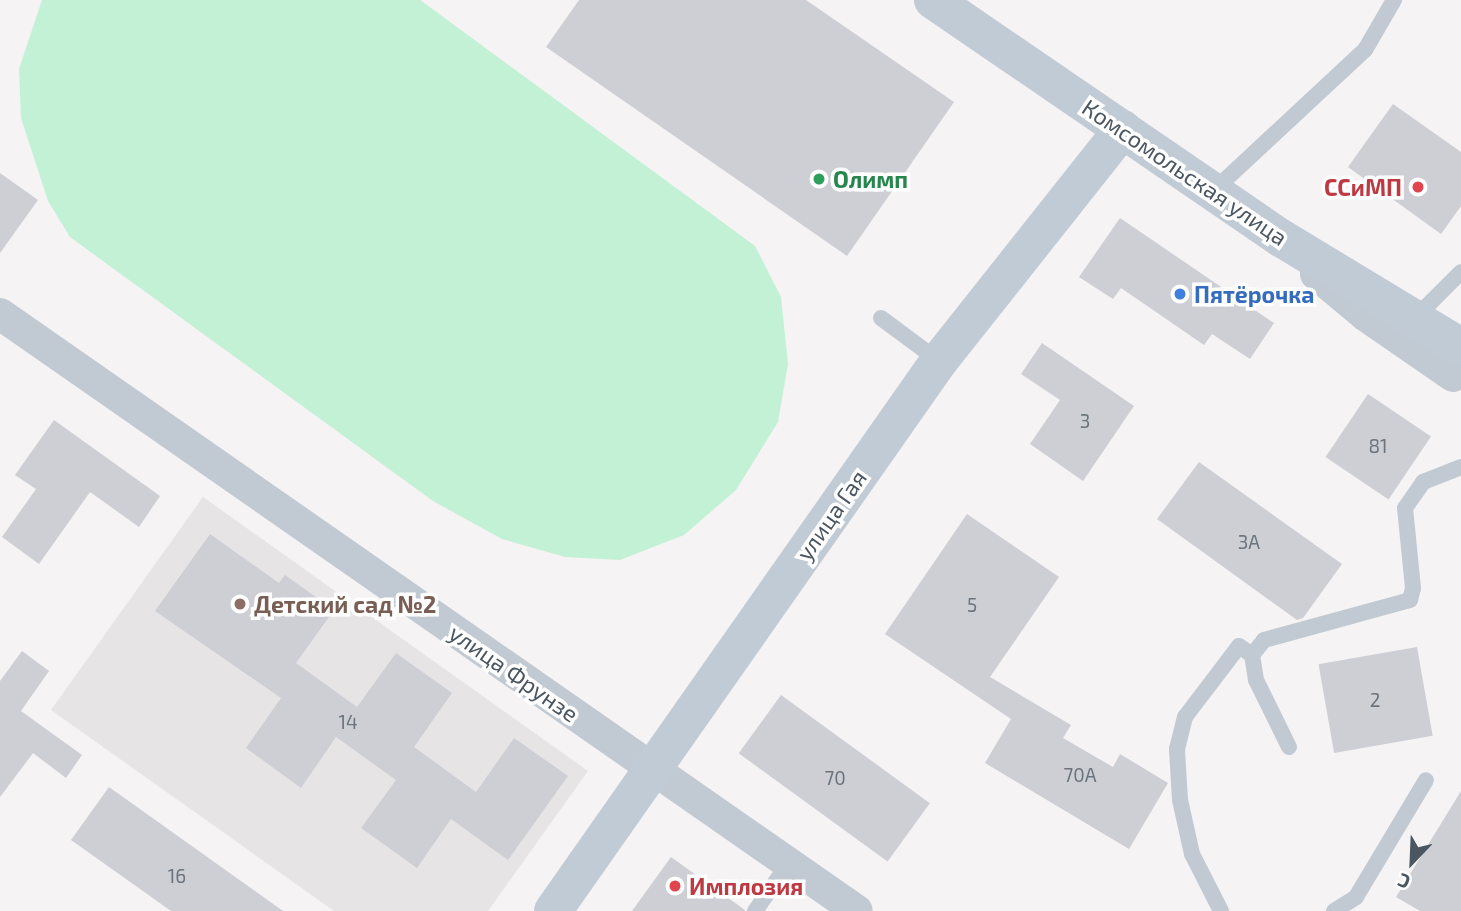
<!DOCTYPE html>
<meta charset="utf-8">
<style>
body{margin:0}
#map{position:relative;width:1461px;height:911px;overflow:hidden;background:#f5f3f3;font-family:"Exo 2",sans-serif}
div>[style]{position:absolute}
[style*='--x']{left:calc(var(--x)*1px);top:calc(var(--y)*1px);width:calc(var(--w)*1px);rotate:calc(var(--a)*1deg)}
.education>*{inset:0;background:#e6e4e5}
.green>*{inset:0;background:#c3f1d5}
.building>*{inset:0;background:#cdcfd5;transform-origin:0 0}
.lane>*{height:16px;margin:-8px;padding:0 8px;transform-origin:8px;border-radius:8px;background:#c1cad2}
.street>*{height:32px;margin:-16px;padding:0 16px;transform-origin:16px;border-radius:16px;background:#c1cad2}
.secondary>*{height:38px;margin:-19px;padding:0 19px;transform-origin:19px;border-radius:19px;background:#c1cbd6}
.dots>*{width:19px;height:19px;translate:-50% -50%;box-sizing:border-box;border:4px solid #fff;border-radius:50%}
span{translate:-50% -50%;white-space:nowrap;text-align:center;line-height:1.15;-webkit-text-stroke:7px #fff;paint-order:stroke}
.number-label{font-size:19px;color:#6b747e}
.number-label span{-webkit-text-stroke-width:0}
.street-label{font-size:23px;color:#4a5661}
.leisure-label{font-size:23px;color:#27864d;font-weight:700}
.left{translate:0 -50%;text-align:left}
.health-label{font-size:23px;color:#be3a42;font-weight:700}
.right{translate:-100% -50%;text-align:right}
.shop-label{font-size:23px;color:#366cbe;font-weight:700}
.education-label{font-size:23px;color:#785e54;font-weight:700}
.north{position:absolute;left:1377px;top:827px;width:70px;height:70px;-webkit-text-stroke:5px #fff;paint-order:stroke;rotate:203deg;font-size:19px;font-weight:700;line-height:28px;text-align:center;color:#4a5661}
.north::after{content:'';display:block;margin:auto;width:24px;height:32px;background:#4a5661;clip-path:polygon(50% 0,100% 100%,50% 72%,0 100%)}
</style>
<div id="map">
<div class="education">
<i style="clip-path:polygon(203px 497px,588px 771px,488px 911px,334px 911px,51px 710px)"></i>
</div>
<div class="green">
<i style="clip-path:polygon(42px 0,420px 0,755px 246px,781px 297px,788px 364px,778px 422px,736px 490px,684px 535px,620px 560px,565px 557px,502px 539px,433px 501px,70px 237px,48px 201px,21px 118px,19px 69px)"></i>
</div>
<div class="building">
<i style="clip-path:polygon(579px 0,806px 0,954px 102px,847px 256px,546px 47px)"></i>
<i style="clip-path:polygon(1393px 104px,1461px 152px,1461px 206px,1441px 234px,1348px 167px)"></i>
<i style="clip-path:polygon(0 173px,38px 200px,0 253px)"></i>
<i style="clip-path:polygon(1120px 218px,1274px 323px,1250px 359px,1212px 334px,1204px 345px,1121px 288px,1113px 299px,1079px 277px)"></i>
<i style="clip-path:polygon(1042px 343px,1134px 406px,1083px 481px,1030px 444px,1060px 400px,1021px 374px)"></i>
<i style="left:1368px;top:394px;width:76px;height:76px;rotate:34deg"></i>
<i style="clip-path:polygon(54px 420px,160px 496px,139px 527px,90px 492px,39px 564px,2px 537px,36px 489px,15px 475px)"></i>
<i style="clip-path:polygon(1199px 462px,1342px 564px,1303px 618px,1297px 620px,1157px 519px)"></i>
<i style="clip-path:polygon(967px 514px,1059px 577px,990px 677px,1071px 725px,1063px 738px,1113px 767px,1120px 754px,1168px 783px,1129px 849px,985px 763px,1011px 719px,885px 634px)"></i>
<i style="clip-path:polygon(210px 534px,279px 583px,285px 575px,334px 610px,296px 663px,357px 707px,396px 653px,452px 693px,414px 747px,476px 792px,514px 738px,568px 776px,508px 860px,451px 819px,417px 868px,361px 828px,396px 780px,336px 737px,301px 788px,246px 748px,281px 698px,155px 611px)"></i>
<i style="left:1417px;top:647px;width:90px;height:100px;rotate:80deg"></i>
<i style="clip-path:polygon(22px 651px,49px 671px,21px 711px,82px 755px,66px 778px,33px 753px,0 797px,0 681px)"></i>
<i style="left:781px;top:695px;width:184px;height:72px;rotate:36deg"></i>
<i style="clip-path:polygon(109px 787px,283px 911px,171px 911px,71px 840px)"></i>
<i style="clip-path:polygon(1461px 791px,1461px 911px,1420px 911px,1396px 897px)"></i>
<i style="clip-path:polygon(671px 857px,745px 910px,745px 911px,632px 911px)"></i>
</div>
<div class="lane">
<i style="--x:1212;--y:192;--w:209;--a:-42.9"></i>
<i style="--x:1365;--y:50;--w:58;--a:-59.9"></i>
<i style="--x:881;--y:318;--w:72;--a:36.6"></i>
<i style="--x:1414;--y:319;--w:66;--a:-45"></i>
<i style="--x:1289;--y:747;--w:75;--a:-116.2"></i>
<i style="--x:1256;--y:680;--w:25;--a:-99"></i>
<i style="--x:1252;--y:655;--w:19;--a:-51"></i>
<i style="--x:1264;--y:640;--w:151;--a:-15.3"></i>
<i style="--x:1410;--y:600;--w:12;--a:-76"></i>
<i style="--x:1413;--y:588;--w:80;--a:-95.7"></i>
<i style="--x:1405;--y:508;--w:32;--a:-55"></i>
<i style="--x:1423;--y:482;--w:41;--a:-21.5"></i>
<i style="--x:755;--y:911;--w:57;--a:-54.9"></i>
<i style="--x:1221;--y:911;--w:64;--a:-117"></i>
<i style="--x:1192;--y:854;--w:55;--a:-102.5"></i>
<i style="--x:1180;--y:800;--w:51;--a:-93.4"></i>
<i style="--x:1177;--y:749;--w:33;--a:-76"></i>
<i style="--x:1185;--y:717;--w:89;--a:-52.7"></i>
<i style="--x:1239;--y:646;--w:16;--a:35"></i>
<i style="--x:1334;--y:911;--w:26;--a:-32"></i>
<i style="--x:1356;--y:897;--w:136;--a:-59.1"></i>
</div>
<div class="street">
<i style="--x:1316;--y:274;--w:64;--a:39.9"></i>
<i style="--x:1365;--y:315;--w:107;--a:34.7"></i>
<i style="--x:0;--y:314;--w:1044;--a:34.86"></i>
</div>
<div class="secondary">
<i style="--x:933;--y:0;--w:422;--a:34.4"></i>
<i style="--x:1281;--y:238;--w:210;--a:31.2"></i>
<i style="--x:553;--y:911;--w:672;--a:-54.94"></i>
<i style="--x:939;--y:361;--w:296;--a:-51.6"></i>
</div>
<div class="dots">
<i style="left:819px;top:179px;background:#2e9e5b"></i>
<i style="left:1418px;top:187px;background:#e0444e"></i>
<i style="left:1180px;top:294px;background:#3f7fe0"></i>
<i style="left:240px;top:604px;background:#8d6e63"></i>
<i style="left:675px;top:886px;background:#e0444e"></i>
</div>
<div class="number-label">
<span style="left:1085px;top:421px">3</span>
<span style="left:1378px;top:446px">81</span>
<span style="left:1249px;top:542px">3А</span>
<span style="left:972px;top:605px">5</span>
<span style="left:1375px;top:700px">2</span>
<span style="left:348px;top:722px">14</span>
<span style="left:1080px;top:775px">70А</span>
<span style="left:835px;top:778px">70</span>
<span style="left:177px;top:876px">16</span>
</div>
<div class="street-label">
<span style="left:1185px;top:172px;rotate:34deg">Комсомольская улица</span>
<span style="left:831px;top:515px;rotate:-55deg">улица Гая</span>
<span style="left:514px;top:673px;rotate:35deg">улица Фрунзе</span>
</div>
<div class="leisure-label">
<span class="left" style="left:833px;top:179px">Олимп</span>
</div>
<div class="health-label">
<span class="right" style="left:1402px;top:187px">ССиМП</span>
<span class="left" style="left:689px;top:886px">Имплозия</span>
</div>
<div class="shop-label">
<span class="left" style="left:1194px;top:294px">Пятёрочка</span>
</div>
<div class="education-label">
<span class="left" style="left:254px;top:604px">Детский сад №2</span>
</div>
<div class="north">С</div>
</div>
